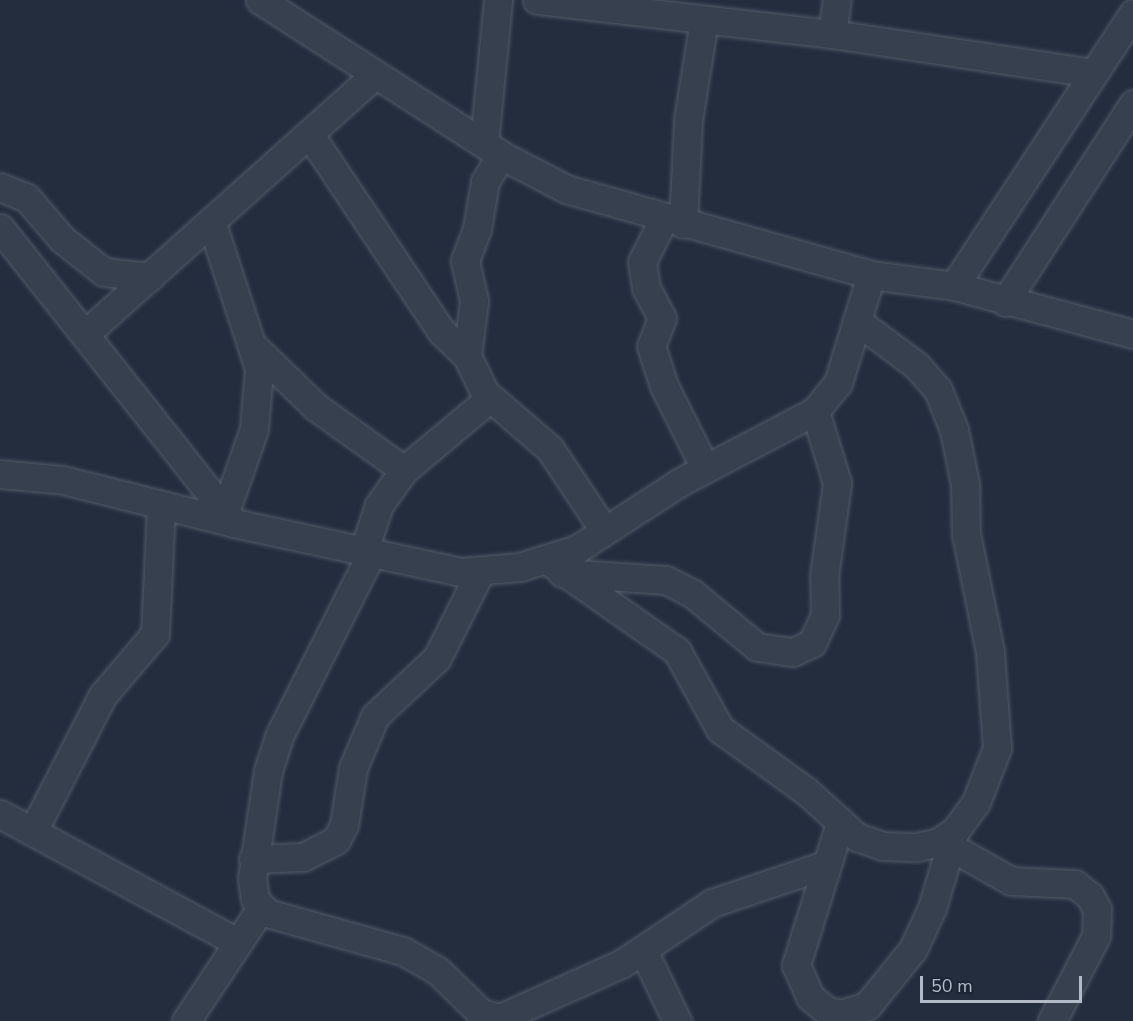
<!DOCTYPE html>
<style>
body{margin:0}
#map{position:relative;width:1133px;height:1021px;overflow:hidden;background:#232d3e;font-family:"Nunito Sans",sans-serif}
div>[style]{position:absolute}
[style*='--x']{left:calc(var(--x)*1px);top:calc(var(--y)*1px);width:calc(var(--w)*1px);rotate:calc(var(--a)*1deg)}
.roads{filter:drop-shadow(0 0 2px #525b69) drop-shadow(0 0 2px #525b69)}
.minor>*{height:27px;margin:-13.5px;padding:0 13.5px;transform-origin:13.5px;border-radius:13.5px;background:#37404e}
span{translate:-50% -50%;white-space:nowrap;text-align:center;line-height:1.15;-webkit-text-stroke:4.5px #1c2533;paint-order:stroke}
.scale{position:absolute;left:920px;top:976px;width:162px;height:27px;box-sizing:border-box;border:3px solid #b3bbc9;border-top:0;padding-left:8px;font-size:18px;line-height:21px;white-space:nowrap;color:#b3bbc9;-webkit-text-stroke:4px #1c2533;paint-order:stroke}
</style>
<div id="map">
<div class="roads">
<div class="minor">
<i style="--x:260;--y:0;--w:287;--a:32.7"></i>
<i style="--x:501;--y:155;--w:73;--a:27.6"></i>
<i style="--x:566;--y:189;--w:317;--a:15.7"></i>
<i style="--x:871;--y:275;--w:84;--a:7.5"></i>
<i style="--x:954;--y:286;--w:185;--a:15"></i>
<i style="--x:537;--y:0;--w:297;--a:6.6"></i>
<i style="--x:832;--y:34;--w:263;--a:8.5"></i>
<i style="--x:832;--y:34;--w:34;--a:-82"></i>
<i style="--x:310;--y:135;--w:237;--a:56.2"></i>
<i style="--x:442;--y:332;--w:35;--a:44"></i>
<i style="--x:484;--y:143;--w:144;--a:-84.4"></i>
<i style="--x:501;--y:155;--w:31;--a:121"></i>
<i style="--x:485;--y:182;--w:48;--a:99.7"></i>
<i style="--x:477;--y:229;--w:34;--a:111"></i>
<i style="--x:465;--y:261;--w:41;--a:77.3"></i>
<i style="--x:474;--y:301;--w:55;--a:97.3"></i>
<i style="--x:467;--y:356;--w:41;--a:64.1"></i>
<i style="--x:485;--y:393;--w:86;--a:40.7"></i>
<i style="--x:550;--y:449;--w:97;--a:56.3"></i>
<i style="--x:0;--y:187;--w:29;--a:22"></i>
<i style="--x:27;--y:198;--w:54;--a:49.5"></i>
<i style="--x:62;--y:239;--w:53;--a:38.2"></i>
<i style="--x:104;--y:272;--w:46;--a:6.2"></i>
<i style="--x:664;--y:218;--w:49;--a:116.6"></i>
<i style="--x:642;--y:262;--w:26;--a:81"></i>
<i style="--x:646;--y:288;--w:34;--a:62"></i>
<i style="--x:662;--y:318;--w:30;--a:111"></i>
<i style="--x:651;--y:346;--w:42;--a:72"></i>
<i style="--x:664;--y:386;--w:92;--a:63.4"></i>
<i style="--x:212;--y:224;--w:152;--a:72"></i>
<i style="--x:259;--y:369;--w:60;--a:94.8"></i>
<i style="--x:254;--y:429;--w:88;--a:109.3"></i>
<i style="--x:683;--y:224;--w:104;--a:-87.2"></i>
<i style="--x:688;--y:120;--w:101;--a:-80.9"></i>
<i style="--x:0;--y:228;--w:377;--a:51.6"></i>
<i style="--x:954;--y:286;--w:326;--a:-56.7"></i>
<i style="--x:1005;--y:302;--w:236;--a:-57.1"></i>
<i style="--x:85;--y:334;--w:387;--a:-41.8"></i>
<i style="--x:253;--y:346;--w:88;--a:44.1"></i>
<i style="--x:316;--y:407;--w:108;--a:35.6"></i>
<i style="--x:0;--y:474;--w:63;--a:5.4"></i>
<i style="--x:63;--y:480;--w:176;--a:14.1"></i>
<i style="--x:234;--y:523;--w:231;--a:12.2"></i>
<i style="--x:460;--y:572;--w:60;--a:-4.8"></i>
<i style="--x:520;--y:567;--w:60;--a:-17.5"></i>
<i style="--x:577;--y:549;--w:123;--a:-33"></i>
<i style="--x:680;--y:482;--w:153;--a:-27.7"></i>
<i style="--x:815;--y:411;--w:36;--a:-51"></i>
<i style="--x:838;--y:383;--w:113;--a:-73"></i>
<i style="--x:364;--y:550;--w:47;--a:-71.6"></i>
<i style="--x:379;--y:505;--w:43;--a:-54.5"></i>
<i style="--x:404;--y:470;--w:112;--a:-39.9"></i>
<i style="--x:372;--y:552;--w:204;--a:116.8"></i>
<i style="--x:280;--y:734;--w:39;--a:108"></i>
<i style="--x:268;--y:771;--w:108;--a:98.5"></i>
<i style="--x:252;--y:878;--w:21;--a:82"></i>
<i style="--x:255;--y:899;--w:18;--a:49"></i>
<i style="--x:267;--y:913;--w:141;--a:15.6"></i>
<i style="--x:403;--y:951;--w:40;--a:29.7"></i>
<i style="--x:438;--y:971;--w:60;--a:44.3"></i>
<i style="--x:481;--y:1013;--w:20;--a:15"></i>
<i style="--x:500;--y:1018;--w:133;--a:-24.1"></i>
<i style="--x:621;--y:964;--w:110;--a:-33.8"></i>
<i style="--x:712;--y:903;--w:119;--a:-18.6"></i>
<i style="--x:547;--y:560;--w:159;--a:35"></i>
<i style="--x:677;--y:651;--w:89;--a:61.1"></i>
<i style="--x:720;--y:729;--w:106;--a:35.8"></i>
<i style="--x:806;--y:791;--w:69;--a:42"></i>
<i style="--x:857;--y:837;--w:28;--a:19"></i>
<i style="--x:883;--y:846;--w:34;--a:2"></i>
<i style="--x:917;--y:847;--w:22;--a:-13"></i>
<i style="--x:938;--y:842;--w:20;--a:-33"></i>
<i style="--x:955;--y:831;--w:36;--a:-54"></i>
<i style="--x:976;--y:802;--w:58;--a:-68.7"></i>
<i style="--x:997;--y:748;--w:96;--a:-94.2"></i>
<i style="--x:990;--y:652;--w:120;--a:-101.5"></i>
<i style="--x:966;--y:534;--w:50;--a:-91.1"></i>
<i style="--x:965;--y:484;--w:55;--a:-101.5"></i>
<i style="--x:954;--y:430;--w:43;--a:-111.8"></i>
<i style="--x:938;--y:390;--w:33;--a:-131"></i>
<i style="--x:916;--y:365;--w:74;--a:-143.3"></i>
<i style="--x:562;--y:573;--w:104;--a:3.9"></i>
<i style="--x:666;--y:580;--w:30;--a:27"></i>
<i style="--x:693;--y:594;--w:83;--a:39.6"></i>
<i style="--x:757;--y:647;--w:36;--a:8"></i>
<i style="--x:793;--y:652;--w:21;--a:-25"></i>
<i style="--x:812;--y:643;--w:31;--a:-65"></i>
<i style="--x:825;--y:615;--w:39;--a:-91"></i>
<i style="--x:824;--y:576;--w:94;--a:-82"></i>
<i style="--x:837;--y:483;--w:75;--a:-107"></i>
<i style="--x:0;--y:814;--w:269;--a:28.4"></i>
<i style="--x:840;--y:823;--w:149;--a:107.2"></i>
<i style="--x:796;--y:965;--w:35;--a:66"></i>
<i style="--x:810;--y:997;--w:22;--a:39"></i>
<i style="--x:827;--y:1011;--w:14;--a:12"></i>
<i style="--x:841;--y:1014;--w:27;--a:-17"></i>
<i style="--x:867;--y:1006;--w:73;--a:-51.1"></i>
<i style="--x:913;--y:949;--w:45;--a:-65.1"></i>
<i style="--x:932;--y:908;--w:80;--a:-73.4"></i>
<i style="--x:34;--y:829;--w:151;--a:-62.8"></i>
<i style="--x:103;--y:695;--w:80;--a:-49.6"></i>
<i style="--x:155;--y:634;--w:129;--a:-87.3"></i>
<i style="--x:951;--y:847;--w:69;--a:29.5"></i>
<i style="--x:1011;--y:881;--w:64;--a:2.7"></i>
<i style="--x:1075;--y:884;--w:19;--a:39"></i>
<i style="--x:1090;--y:896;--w:15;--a:62"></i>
<i style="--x:1097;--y:909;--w:27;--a:92"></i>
<i style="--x:1096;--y:936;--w:96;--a:117.4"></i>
<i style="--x:253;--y:859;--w:50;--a:-2.3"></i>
<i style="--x:303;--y:857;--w:37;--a:-27"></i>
<i style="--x:336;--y:840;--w:17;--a:-62"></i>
<i style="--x:344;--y:825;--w:58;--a:-81"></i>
<i style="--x:353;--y:768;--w:56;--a:-67.1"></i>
<i style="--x:375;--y:716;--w:85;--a:-43.1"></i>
<i style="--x:437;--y:658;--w:98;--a:-63.4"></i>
<i style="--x:643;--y:950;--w:79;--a:64.4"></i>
<i style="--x:186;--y:1021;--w:136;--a:-56.4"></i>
</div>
</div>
<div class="scale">50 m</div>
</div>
